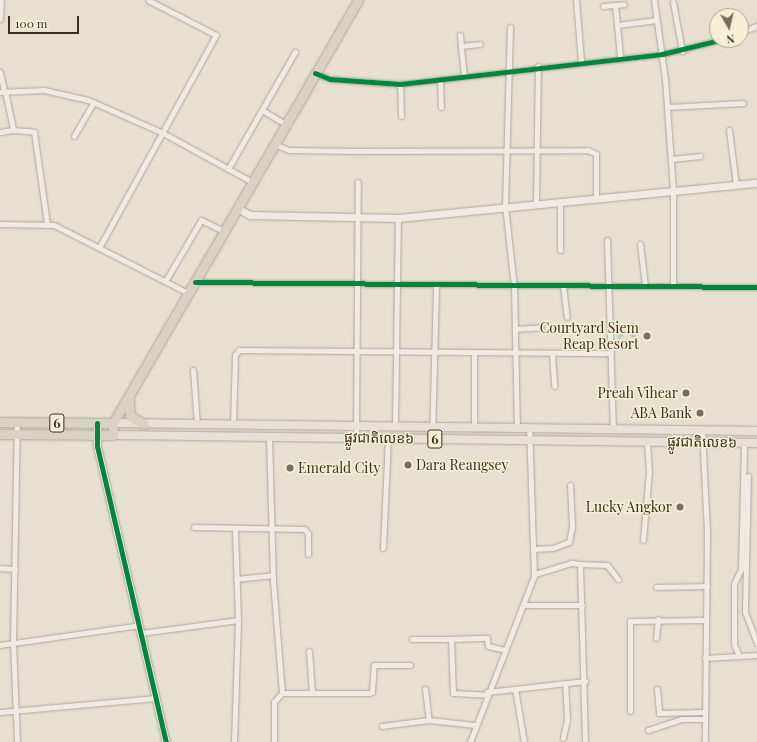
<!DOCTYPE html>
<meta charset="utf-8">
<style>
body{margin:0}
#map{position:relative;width:757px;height:742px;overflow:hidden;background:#e7e0d1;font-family:"Playfair Display","Noto Sans Khmer",serif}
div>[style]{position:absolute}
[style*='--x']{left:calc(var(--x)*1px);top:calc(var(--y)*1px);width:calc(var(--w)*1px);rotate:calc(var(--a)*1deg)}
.water>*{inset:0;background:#bcccc2}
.roads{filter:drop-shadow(0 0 1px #ada599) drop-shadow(0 0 1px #ada599)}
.street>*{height:5px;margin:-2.5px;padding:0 2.5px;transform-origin:2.5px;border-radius:2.5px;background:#efebe3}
.secondary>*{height:7px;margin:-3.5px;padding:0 3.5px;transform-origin:3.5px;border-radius:3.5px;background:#efebe3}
.primary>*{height:8px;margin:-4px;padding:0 4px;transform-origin:4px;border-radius:4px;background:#e6e1d4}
.highway>*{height:9px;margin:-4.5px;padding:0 4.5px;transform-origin:4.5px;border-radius:4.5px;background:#dad1c2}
.cycleway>*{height:5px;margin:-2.5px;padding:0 2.5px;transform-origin:2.5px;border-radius:2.5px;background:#00873e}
.dots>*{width:11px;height:11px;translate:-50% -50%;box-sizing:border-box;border:2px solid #f7eed8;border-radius:50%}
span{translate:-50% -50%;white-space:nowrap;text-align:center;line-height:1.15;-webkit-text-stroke:3px #f7eed8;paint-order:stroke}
.shield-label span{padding:1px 3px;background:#f7eed8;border:1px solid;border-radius:3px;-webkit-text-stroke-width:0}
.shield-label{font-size:13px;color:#3d2e20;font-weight:700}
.poi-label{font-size:14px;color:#3d2e20}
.right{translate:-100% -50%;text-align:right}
.left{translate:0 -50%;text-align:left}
.street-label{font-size:14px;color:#3d2e20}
.north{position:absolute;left:709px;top:8px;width:40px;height:40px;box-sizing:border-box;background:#f7eed8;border:1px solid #ada18e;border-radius:50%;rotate:172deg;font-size:11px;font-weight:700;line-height:16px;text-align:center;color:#3d2e20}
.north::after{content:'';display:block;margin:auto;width:14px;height:18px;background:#786c5e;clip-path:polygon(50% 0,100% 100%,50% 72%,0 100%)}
.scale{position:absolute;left:8px;top:16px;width:71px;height:18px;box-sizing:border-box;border:2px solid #3d2e20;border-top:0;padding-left:5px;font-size:12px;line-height:14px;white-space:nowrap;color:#3d2e20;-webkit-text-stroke:3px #f7eed8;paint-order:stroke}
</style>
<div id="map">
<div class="water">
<i style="clip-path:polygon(635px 323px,636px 340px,626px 333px,618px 340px,617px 326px)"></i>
</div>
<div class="roads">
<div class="street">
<i style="--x:576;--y:0;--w:61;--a:85.3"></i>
<i style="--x:654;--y:0;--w:80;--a:82.1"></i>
<i style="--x:665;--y:79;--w:112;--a:85.9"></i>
<i style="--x:673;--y:191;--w:95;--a:90"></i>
<i style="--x:673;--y:2;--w:50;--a:79.6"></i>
<i style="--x:615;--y:5;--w:20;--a:84"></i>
<i style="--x:603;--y:6;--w:21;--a:-5"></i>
<i style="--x:0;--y:19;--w:19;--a:-87"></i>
<i style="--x:510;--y:27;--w:179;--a:91.6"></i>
<i style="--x:505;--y:206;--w:81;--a:83.6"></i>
<i style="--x:514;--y:286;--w:142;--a:88.8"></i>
<i style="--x:741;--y:32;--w:17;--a:-21"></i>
<i style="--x:460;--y:35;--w:11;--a:85"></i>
<i style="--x:620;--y:58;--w:33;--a:-95"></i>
<i style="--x:617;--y:25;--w:40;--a:-7.1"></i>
<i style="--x:0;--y:72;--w:19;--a:78"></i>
<i style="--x:315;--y:73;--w:16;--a:22"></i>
<i style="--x:330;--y:79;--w:70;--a:4.1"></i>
<i style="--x:400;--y:84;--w:264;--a:-6.5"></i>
<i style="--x:662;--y:54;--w:60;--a:-13.6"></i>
<i style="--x:464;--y:76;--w:30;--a:-96"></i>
<i style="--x:461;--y:46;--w:19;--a:-6"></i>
<i style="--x:440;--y:80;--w:27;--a:88"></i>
<i style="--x:400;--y:84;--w:32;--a:88"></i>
<i style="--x:5;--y:91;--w:40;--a:78"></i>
<i style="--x:13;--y:130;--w:21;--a:5"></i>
<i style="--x:34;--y:132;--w:92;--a:81.9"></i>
<i style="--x:0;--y:92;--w:44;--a:-2.6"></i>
<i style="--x:44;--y:90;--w:45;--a:12.8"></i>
<i style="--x:88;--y:100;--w:82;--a:23.7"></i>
<i style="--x:163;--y:133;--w:102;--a:28.8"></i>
<i style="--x:667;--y:107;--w:76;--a:-3"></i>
<i style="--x:262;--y:110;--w:27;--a:31"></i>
<i style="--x:729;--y:130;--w:55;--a:82.7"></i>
<i style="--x:0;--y:132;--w:13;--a:-9"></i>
<i style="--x:74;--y:136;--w:39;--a:-60"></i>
<i style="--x:274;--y:144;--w:16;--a:22"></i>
<i style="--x:289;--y:150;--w:67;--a:0.9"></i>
<i style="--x:356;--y:151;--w:232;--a:-0.2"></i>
<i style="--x:588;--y:150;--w:9;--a:27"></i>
<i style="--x:596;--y:154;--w:42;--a:90"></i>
<i style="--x:671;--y:159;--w:29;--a:-6"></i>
<i style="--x:228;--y:169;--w:135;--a:-60.2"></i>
<i style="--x:536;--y:202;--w:136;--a:-89.2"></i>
<i style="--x:0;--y:224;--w:54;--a:1.1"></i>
<i style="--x:54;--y:225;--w:150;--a:26.9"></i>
<i style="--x:607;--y:240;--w:189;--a:88.2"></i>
<i style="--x:640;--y:244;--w:42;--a:83.2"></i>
<i style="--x:100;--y:246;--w:241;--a:-61.2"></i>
<i style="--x:216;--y:35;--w:76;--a:-152.8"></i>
<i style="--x:560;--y:250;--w:49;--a:-90"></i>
<i style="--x:166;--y:280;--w:69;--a:-59.7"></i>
<i style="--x:201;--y:220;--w:25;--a:26"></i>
<i style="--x:195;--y:282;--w:562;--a:0.51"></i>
<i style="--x:563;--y:286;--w:31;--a:83"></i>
<i style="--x:515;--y:329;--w:26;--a:-4"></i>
<i style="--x:474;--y:354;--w:74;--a:90"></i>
<i style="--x:552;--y:354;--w:32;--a:86"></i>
<i style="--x:193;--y:370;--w:55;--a:85.8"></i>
<i style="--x:233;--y:425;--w:70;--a:-88.4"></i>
<i style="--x:235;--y:355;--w:6;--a:-51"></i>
<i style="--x:239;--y:350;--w:372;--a:0.5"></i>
<i style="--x:395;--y:427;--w:209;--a:-89.2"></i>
<i style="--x:702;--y:430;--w:104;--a:87.2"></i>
<i style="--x:707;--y:534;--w:208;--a:90.6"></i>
<i style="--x:269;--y:437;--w:144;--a:88.4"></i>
<i style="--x:273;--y:581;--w:112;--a:85.4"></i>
<i style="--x:282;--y:693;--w:12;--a:132"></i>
<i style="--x:274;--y:702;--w:40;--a:90"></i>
<i style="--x:356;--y:438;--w:256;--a:-89.6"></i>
<i style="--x:432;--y:439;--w:154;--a:-88.5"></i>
<i style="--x:748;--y:476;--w:136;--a:91.3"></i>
<i style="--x:745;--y:612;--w:33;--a:69"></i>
<i style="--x:194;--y:527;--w:110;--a:1"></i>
<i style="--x:304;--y:529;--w:6;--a:45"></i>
<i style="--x:308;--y:533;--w:21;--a:90"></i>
<i style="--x:643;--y:540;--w:69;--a:-85"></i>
<i style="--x:649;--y:471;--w:30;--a:-94"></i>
<i style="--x:383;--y:548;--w:110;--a:-87.4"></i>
<i style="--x:533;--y:549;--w:20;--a:-3"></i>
<i style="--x:553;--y:548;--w:17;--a:-21"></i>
<i style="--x:569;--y:542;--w:15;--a:-79"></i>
<i style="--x:572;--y:527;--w:42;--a:-92.7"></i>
<i style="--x:580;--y:564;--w:27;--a:2"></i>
<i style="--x:607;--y:565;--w:18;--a:52"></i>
<i style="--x:0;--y:568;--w:15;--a:4"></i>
<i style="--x:535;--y:574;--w:39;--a:-17"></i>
<i style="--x:572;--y:563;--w:8;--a:7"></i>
<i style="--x:580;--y:564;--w:178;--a:88.4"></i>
<i style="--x:236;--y:579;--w:37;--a:-6"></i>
<i style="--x:656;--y:587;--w:51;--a:-1.1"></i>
<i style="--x:525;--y:605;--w:57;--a:0"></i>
<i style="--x:141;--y:633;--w:98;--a:-7.6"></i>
<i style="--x:656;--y:638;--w:19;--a:-84"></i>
<i style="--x:412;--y:639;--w:39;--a:0"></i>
<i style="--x:451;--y:639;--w:54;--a:87.9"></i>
<i style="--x:453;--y:693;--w:34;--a:3"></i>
<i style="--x:451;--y:639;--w:36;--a:-2"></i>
<i style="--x:487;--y:638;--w:8;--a:83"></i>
<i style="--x:488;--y:646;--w:17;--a:13"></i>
<i style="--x:0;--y:645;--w:141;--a:-8.1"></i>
<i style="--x:309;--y:651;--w:42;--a:85.9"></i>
<i style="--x:739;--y:656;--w:13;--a:-113"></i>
<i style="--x:734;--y:644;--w:60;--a:-90"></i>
<i style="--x:734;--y:584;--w:17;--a:-65"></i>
<i style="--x:741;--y:569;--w:126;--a:-88.6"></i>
<i style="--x:705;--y:658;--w:52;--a:-3.3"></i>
<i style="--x:425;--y:689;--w:31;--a:83"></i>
<i style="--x:515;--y:689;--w:54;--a:80.4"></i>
<i style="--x:657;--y:689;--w:24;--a:85"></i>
<i style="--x:659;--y:713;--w:46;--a:-1.2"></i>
<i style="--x:487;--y:692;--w:99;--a:-6.4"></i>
<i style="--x:282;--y:693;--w:87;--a:0"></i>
<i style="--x:369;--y:693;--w:3;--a:-18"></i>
<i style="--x:372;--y:692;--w:27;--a:-86"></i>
<i style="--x:374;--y:665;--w:36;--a:0"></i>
<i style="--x:630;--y:711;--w:90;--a:-90"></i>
<i style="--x:630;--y:621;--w:76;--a:-0.8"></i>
<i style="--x:0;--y:712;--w:157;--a:-5.1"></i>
<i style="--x:382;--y:726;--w:47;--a:-7.3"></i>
<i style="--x:429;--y:720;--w:46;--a:6.2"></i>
<i style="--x:648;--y:730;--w:35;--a:-18"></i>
<i style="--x:681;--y:719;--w:24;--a:0"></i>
<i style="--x:563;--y:738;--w:19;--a:-78"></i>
<i style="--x:567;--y:719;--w:36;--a:-93"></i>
<i style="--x:17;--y:742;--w:99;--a:-92.3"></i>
<i style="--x:13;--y:643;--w:220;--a:-89"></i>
<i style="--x:234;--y:742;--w:122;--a:-88.1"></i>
<i style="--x:238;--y:620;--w:91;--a:-91.9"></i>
<i style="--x:470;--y:742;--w:178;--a:-68.9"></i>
<i style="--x:534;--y:576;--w:148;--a:-91.9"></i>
</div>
<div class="secondary">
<i style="--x:237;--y:208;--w:15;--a:28"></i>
<i style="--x:250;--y:215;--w:148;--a:1.2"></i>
<i style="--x:398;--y:218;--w:361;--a:-5.6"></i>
<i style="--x:97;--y:423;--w:23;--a:90"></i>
<i style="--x:97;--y:446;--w:304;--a:76.9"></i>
</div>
<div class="primary">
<i style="--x:113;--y:423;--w:644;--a:0.71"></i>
<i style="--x:113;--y:435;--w:644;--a:0.71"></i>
</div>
<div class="highway">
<i style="--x:129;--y:399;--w:17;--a:87"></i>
<i style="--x:130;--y:416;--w:16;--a:30"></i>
<i style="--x:0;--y:422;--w:113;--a:0.5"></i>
<i style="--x:0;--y:434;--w:113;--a:0.5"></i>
<i style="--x:113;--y:435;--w:12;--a:-90"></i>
<i style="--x:113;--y:423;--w:489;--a:-59.9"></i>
</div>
</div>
<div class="cycleway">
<i style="--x:315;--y:73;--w:16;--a:22"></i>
<i style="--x:330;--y:79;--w:70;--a:4.1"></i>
<i style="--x:400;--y:84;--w:264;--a:-6.5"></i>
<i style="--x:662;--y:54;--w:60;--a:-13.6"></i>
<i style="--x:195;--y:282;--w:562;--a:0.51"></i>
<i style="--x:97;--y:423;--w:23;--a:90"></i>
<i style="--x:97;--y:446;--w:304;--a:76.9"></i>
</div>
<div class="dots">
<i style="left:647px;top:336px;background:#786c5e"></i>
<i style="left:686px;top:393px;background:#786c5e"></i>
<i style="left:700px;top:413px;background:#786c5e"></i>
<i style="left:408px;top:465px;background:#786c5e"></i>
<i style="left:290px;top:468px;background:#786c5e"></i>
<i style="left:680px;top:507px;background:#786c5e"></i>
</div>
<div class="shield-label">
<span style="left:57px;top:423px">6</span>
<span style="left:435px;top:439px">6</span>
</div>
<div class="poi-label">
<span class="right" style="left:639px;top:336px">Courtyard Siem<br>Reap Resort</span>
<span class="right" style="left:678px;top:393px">Preah Vihear</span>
<span class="right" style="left:692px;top:413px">ABA Bank</span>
<span class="left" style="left:416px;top:465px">Dara Reangsey</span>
<span class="left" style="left:298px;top:468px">Emerald City</span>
<span class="right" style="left:672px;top:507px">Lucky Angkor</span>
</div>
<div class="street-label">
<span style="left:379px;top:438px;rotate:1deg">ផ្លូវជាតិលេខ៦</span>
<span style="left:702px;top:442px;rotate:1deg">ផ្លូវជាតិលេខ៦</span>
</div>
<div class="north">N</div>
<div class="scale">100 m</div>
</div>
